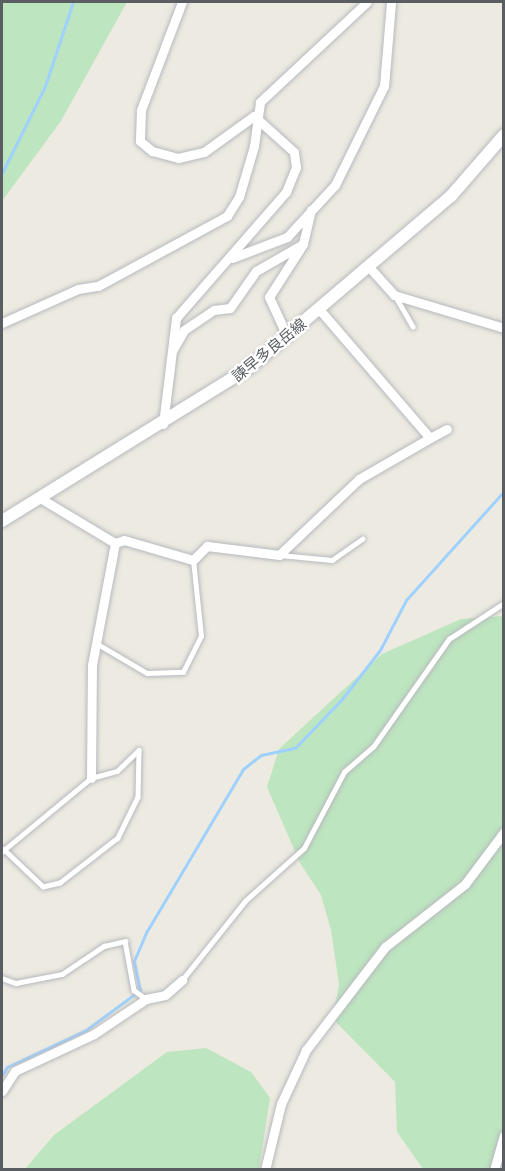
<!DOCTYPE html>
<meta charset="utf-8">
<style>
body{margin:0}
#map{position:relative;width:505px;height:1171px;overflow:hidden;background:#edebe1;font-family:Ubuntu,"Noto Sans JP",sans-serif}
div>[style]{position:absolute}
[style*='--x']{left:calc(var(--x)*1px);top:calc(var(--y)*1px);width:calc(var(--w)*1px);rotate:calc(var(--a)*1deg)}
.green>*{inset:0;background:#bde5bf}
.stream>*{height:3px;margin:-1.5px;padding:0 1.5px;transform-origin:1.5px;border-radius:1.5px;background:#9fd1ff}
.roads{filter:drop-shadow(0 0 2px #b7b9be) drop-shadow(0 0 2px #b7b9be)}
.lane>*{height:4.5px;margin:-2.25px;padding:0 2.25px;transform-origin:2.25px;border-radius:2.25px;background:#fff}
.street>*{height:9px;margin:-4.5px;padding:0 4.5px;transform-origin:4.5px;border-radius:4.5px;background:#fff}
.secondary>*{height:12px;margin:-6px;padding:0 6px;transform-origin:6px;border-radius:6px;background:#fff}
span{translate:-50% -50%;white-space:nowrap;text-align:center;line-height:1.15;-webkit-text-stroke:4.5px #fff;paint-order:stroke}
.street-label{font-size:15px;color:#5a5d62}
.frame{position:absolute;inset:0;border:3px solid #5a5d62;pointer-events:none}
</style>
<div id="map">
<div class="green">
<i style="clip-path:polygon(2px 2px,127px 2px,61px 121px,2px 201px)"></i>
<i style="clip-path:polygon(503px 616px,503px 1169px,423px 1169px,397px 1132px,395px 1082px,333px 1019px,339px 984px,331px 930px,321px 895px,300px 863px,267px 787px,279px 749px,382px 654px,461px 619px)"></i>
<i style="clip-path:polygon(206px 1048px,251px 1072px,270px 1098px,259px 1169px,25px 1169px,54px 1135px,167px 1052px)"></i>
</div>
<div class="stream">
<i style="--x:2;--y:173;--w:97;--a:-63.7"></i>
<i style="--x:45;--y:86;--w:89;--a:-71.6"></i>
<i style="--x:2;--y:1075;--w:9;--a:-58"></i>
<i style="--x:7;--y:1067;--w:87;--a:-25.1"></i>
<i style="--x:86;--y:1030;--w:67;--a:-36.5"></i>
<i style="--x:140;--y:990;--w:30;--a:-102"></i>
<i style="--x:134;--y:961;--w:33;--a:-67"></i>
<i style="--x:147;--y:931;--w:188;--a:-59.3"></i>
<i style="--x:243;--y:769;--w:23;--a:-38"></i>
<i style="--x:261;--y:755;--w:35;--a:-12"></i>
<i style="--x:295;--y:748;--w:68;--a:-46.2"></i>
<i style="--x:342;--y:699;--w:62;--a:-52.2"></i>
<i style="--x:380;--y:650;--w:56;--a:-62.5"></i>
<i style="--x:406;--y:600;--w:147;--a:-48"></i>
</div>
<div class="roads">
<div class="lane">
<i style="--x:396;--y:297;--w:34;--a:60"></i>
<i style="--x:280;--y:555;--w:52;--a:5.5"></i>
<i style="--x:332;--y:560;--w:37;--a:-35"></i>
<i style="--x:96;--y:643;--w:59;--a:30.5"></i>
<i style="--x:147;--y:673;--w:36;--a:-2"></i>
<i style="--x:183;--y:672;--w:40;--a:-63.4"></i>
<i style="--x:201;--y:636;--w:76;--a:-96"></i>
<i style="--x:2;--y:852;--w:3;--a:-45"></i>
<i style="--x:4;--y:850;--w:113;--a:-39.6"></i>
<i style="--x:91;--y:778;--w:27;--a:-15"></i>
<i style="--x:117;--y:771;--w:30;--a:-44"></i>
<i style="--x:139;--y:750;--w:47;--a:91.2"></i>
<i style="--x:138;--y:797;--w:46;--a:116"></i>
<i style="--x:118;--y:838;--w:73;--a:142.2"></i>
<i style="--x:60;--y:883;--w:17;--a:167"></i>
<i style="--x:43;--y:887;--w:54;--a:-136.5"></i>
<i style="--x:2;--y:978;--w:15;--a:20"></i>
<i style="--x:16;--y:983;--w:47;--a:-11.1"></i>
<i style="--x:62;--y:974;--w:50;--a:-33.7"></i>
<i style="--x:104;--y:946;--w:22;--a:-13"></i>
<i style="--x:125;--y:941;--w:50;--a:79.6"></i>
<i style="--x:134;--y:990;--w:15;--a:37"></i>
<i style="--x:182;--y:980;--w:101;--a:-51.4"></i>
<i style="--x:245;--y:901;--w:79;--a:-41.9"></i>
<i style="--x:304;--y:848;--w:86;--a:-62.2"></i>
<i style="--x:344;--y:772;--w:38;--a:-41"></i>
<i style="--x:373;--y:747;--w:132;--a:-54.9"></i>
<i style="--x:449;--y:639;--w:66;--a:-33.2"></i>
</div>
<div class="street">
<i style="--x:182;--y:2;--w:116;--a:110.8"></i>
<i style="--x:141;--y:110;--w:31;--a:92"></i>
<i style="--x:140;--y:141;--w:16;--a:40"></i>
<i style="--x:152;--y:151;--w:27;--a:15"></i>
<i style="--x:178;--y:158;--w:27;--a:-13"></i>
<i style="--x:204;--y:152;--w:62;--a:-35.8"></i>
<i style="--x:232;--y:258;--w:59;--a:-20.9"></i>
<i style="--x:287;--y:237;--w:71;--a:-47.3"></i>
<i style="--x:335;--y:185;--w:110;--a:-63.7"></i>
<i style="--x:384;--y:86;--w:84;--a:-85.2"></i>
<i style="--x:369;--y:267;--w:38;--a:48"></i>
<i style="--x:394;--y:295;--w:115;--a:16.7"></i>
<i style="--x:319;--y:309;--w:170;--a:49.3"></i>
<i style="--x:430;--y:438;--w:19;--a:-28"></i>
<i style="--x:2;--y:323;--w:83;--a:-24.1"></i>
<i style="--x:78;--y:289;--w:20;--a:-9"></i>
<i style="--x:98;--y:286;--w:147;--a:-28.5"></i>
<i style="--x:227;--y:216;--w:22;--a:-58"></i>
<i style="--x:239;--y:197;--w:53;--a:-73.6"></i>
<i style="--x:254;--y:146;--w:44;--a:-82.2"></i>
<i style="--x:260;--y:102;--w:146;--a:-43.1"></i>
<i style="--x:287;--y:336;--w:43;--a:-114.8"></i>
<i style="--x:269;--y:297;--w:63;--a:-57.3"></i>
<i style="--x:303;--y:244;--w:35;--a:-77"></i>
<i style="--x:172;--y:351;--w:24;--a:-60"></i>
<i style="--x:184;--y:330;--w:36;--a:-34"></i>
<i style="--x:214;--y:310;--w:16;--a:-7"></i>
<i style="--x:230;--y:308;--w:45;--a:-54.9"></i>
<i style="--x:256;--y:271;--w:54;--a:-29.9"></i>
<i style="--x:163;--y:424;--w:107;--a:-83"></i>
<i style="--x:176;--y:318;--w:167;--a:-48.9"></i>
<i style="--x:286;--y:192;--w:27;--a:-68"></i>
<i style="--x:296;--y:167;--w:15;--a:-98"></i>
<i style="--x:294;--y:152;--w:54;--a:-138"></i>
<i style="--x:40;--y:498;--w:87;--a:31"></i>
<i style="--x:115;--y:543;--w:9;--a:-18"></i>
<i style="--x:124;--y:540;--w:72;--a:16.2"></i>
<i style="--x:193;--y:560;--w:20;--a:-45"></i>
<i style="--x:207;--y:546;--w:73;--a:7.1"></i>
<i style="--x:279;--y:555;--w:110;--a:-43.5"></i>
<i style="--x:359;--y:479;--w:82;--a:-30"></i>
<i style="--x:91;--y:778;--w:113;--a:-89.5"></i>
<i style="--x:92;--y:665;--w:124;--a:-79.3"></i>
<i style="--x:2;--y:1091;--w:24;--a:-57"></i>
<i style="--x:15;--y:1071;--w:87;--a:-25.1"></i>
<i style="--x:94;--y:1034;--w:63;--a:-33.9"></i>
<i style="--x:146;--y:999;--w:19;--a:-12"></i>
<i style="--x:165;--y:995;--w:23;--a:-41"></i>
<i style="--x:265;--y:1170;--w:68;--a:-76.4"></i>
<i style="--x:281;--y:1104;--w:60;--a:-65.2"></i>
<i style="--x:306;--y:1050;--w:130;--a:-52.5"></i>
<i style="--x:385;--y:947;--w:102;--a:-38.2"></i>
<i style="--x:465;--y:884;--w:65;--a:-53.1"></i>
<i style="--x:494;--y:1170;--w:36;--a:-74"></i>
</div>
<div class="secondary">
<i style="--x:2;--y:521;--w:292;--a:-31.8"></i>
<i style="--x:250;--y:367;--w:264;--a:-40.4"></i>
<i style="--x:451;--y:196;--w:81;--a:-49"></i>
</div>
</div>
<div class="street-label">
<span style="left:269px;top:350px;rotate:-39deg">諫早多良岳線</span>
</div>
<div class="frame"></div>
</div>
